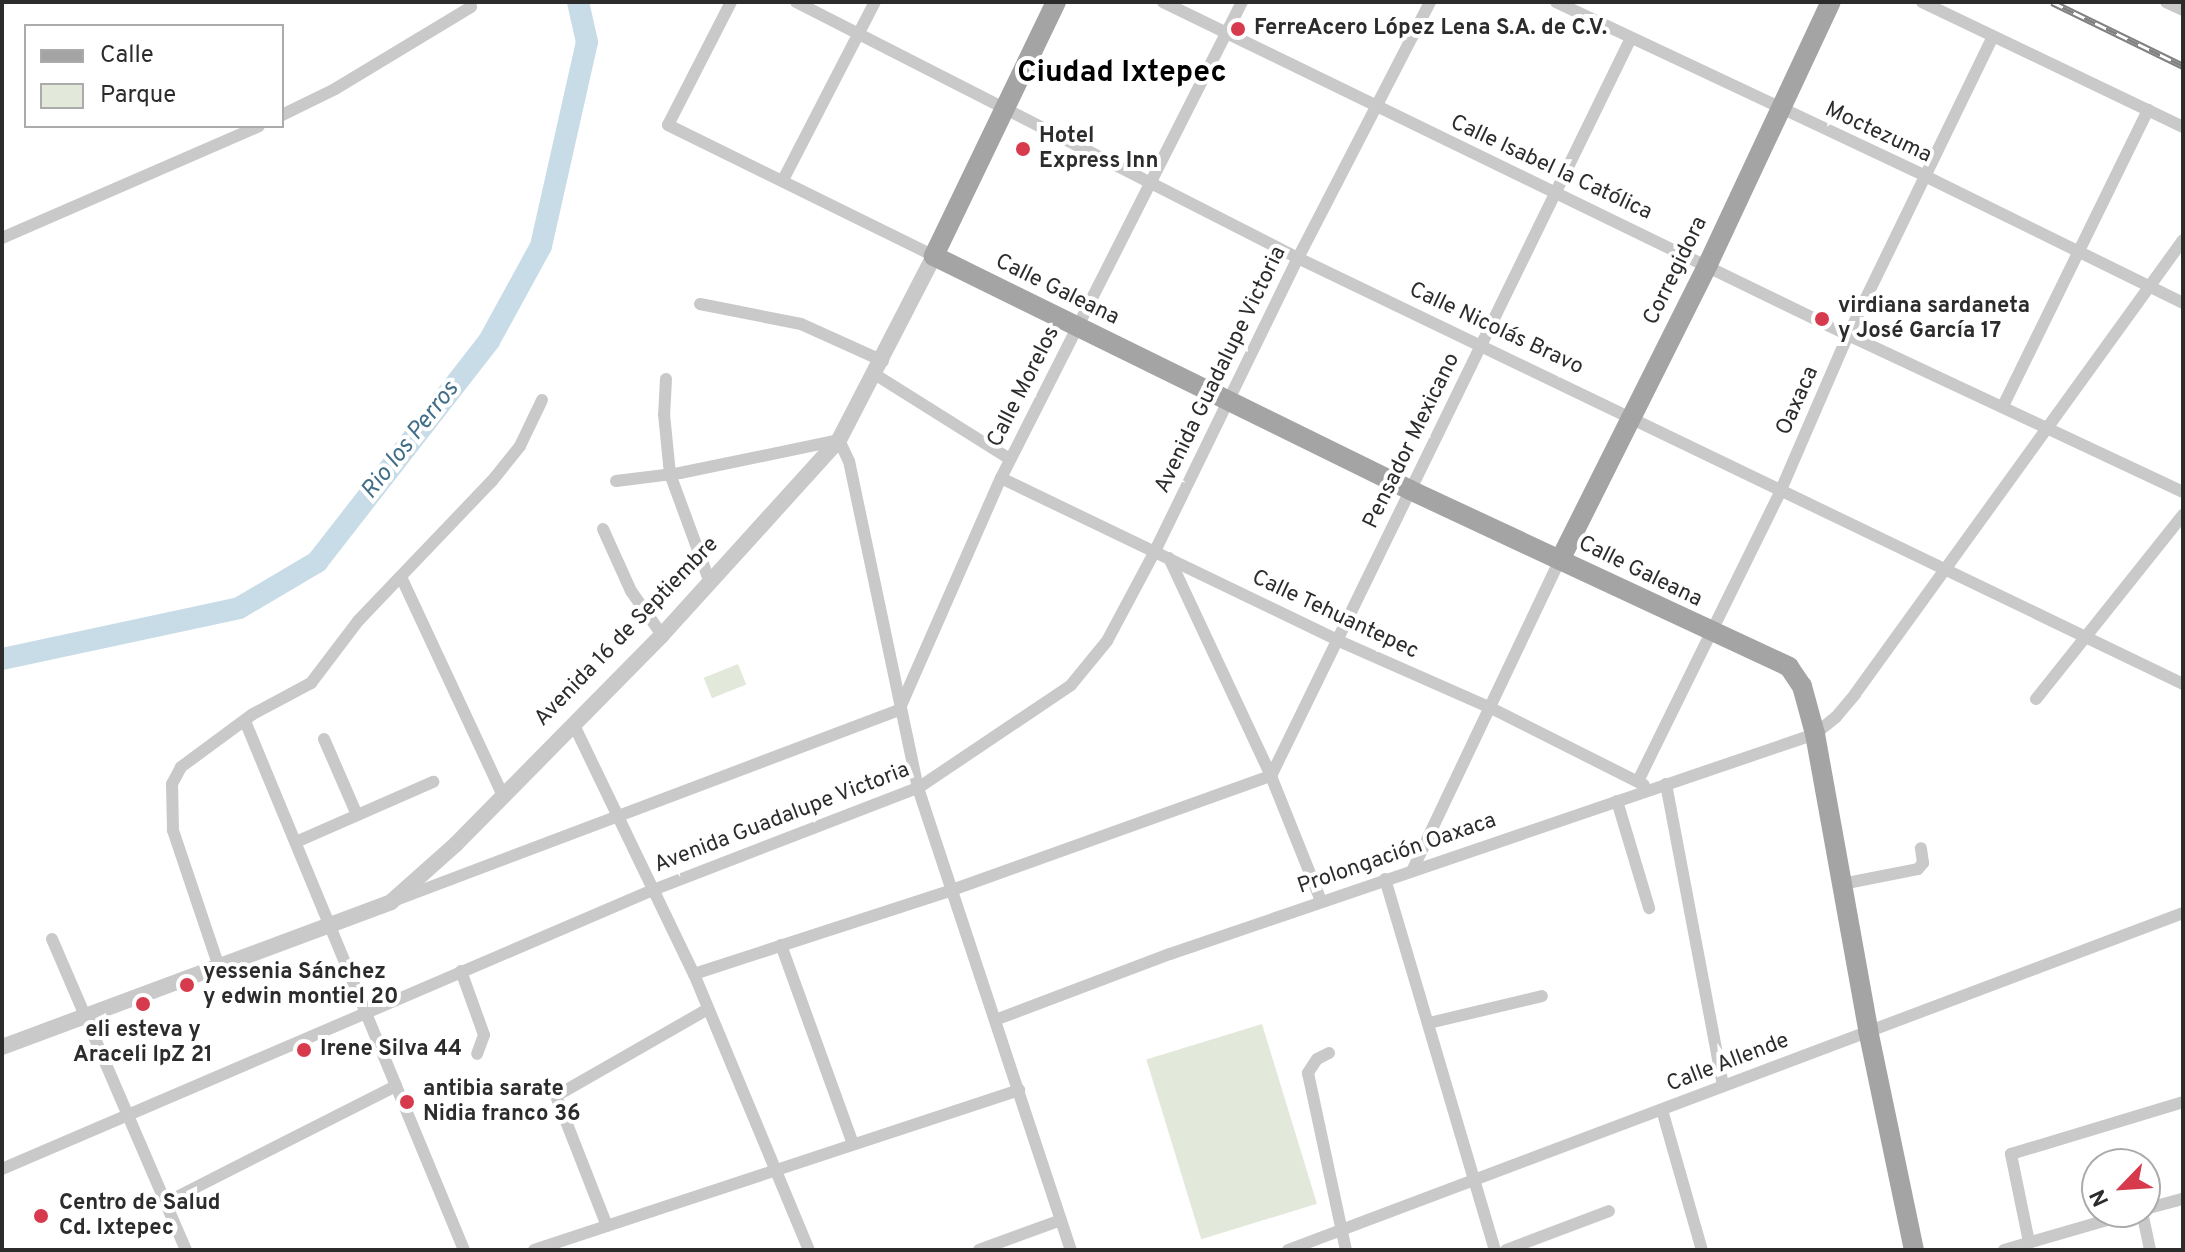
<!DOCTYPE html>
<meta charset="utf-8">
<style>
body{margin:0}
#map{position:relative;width:2185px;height:1252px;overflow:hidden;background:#fff;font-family:Overpass,sans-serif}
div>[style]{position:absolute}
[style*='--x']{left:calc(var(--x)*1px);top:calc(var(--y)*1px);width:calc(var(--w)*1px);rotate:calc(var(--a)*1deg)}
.green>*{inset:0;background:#e3e9da;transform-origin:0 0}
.river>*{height:22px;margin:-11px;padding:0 11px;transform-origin:11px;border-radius:11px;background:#c8dce8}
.minor>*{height:12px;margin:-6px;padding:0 6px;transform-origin:6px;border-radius:6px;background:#c9c9c9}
.tertiary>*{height:16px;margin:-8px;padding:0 8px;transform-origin:8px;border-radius:8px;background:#c9c9c9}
.primary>*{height:20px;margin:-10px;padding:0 10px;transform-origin:10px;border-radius:10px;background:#a4a4a4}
.rail>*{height:7px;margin-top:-3.5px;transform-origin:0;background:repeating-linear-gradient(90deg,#fff 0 12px,#818181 0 24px);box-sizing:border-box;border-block:2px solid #818181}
.dots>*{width:22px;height:22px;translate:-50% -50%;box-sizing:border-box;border:4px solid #fff;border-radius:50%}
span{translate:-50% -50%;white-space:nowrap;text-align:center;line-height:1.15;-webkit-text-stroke:8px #fff;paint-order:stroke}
.poi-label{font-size:22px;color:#2c2c2c;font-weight:700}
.left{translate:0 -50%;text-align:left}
.street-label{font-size:22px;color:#2c2c2c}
.water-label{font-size:24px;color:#416e87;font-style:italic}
.district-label{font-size:30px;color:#000;font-weight:700}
.frame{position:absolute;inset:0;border:4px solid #2c2c2c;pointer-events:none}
.legend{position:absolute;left:24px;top:24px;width:260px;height:104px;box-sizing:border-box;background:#fff;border:2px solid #ababab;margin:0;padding:10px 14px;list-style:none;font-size:24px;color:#2c2c2c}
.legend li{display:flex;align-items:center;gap:16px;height:40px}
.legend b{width:40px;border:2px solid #ababab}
.north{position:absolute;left:2081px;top:1148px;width:80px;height:80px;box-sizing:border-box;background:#fff;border:2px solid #ababab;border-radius:50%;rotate:245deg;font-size:22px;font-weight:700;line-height:32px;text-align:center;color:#2c2c2c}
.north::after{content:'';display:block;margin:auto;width:28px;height:36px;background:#d73a4c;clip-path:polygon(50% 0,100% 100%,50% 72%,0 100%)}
</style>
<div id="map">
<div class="green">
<i style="left:738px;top:664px;width:22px;height:37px;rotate:68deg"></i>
<i style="left:1262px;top:1024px;width:188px;height:121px;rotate:73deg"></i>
</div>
<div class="river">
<i style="--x:2;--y:659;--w:242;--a:-12.1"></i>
<i style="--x:239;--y:608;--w:91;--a:-30.5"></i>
<i style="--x:317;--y:562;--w:280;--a:-52.1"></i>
<i style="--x:489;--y:341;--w:108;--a:-61.3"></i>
<i style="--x:541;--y:246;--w:209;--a:-77.3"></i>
<i style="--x:587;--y:42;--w:41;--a:-102.7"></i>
</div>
<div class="minor">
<i style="--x:731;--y:2;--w:138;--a:117.1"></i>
<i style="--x:668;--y:125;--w:297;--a:26.2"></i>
<i style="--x:796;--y:2;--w:564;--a:27.02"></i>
<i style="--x:1298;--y:258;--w:982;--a:25.7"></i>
<i style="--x:1163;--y:2;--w:762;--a:25.93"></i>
<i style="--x:1848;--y:335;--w:370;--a:25.1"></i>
<i style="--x:1556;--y:2;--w:408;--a:25.2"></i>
<i style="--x:1925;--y:176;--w:288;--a:26.2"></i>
<i style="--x:1922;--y:2;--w:289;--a:25.6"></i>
<i style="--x:2166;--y:2;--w:19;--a:25"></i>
<i style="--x:282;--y:115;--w:59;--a:-26.1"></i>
<i style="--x:335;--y:89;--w:159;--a:-31.1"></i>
<i style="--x:783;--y:180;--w:200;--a:-62.7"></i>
<i style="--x:2;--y:238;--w:280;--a:-23.5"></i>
<i style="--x:700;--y:304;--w:103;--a:11.2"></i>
<i style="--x:801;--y:324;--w:90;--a:24.3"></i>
<i style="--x:876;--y:375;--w:158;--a:32.1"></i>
<i style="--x:666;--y:379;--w:35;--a:93"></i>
<i style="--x:664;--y:414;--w:60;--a:84.3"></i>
<i style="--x:670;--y:474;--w:116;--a:69.8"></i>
<i style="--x:2003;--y:406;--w:330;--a:-63.9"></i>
<i style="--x:1001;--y:478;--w:375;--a:25.7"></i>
<i style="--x:1339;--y:641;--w:166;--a:23.8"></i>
<i style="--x:1491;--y:708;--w:171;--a:26.7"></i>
<i style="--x:616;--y:481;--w:64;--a:-7.1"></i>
<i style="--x:680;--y:473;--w:162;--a:-11.7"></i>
<i style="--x:839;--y:440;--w:23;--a:65"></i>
<i style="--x:849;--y:461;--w:334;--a:78.1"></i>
<i style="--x:918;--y:788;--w:487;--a:71.7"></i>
<i style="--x:603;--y:529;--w:68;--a:65.7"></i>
<i style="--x:631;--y:591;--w:54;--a:54.8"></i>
<i style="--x:1169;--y:558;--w:241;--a:64.9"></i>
<i style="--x:1271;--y:776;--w:135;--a:68.2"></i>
<i style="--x:402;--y:579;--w:239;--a:65"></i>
<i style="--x:2036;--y:699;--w:236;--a:-51.4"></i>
<i style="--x:245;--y:721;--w:573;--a:67.51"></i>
<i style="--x:573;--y:723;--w:279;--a:64.3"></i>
<i style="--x:694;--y:974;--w:299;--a:67.4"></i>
<i style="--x:324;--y:739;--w:83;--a:66.5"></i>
<i style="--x:1639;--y:779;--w:320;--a:-63.8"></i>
<i style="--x:1780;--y:492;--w:171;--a:-66.6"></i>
<i style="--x:1848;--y:335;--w:330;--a:-64.1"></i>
<i style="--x:1666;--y:784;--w:307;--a:79.3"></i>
<i style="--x:1617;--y:801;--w:112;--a:73.3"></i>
<i style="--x:296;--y:842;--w:150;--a:-23.7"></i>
<i style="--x:1413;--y:869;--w:342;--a:-64.6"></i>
<i style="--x:1385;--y:879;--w:387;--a:73.5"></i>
<i style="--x:1842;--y:884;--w:77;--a:-11.2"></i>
<i style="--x:1918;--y:869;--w:8;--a:-50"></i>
<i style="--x:1923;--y:863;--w:15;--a:-98"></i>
<i style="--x:396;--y:900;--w:538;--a:-20.69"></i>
<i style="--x:899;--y:710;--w:253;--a:-66.3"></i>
<i style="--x:1001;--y:478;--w:534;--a:-63.15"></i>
<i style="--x:52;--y:939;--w:339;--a:66.7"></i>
<i style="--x:781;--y:945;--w:212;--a:70.1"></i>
<i style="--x:219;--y:967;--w:145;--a:-108.6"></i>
<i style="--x:173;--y:830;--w:46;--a:-91.2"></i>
<i style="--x:172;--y:784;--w:19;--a:-62"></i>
<i style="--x:181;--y:767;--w:89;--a:-36.4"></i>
<i style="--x:253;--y:714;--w:66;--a:-28.1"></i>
<i style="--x:311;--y:683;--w:78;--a:-52.8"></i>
<i style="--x:358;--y:621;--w:194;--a:-46.3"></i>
<i style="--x:492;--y:481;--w:45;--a:-51.3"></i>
<i style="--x:520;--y:446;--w:51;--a:-64.4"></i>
<i style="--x:461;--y:971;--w:68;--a:70.2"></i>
<i style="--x:484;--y:1035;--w:20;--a:110"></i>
<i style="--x:694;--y:974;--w:271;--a:-18"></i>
<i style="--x:952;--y:890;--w:339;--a:-19.7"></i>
<i style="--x:1271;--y:776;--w:821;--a:-64"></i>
<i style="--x:995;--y:1020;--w:187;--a:-20.7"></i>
<i style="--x:1170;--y:954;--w:681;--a:-18.83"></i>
<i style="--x:1815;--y:734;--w:27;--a:-39"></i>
<i style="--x:1836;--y:717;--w:30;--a:-50"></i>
<i style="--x:1855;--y:694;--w:560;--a:-54.15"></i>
<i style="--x:1429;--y:1023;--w:116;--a:-13.4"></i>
<i style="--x:1329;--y:1053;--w:13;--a:153"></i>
<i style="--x:1317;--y:1059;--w:17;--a:123"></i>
<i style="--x:1308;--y:1073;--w:181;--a:77.9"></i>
<i style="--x:1662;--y:1110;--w:146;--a:74.1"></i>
<i style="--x:2;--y:1169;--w:708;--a:-23.2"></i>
<i style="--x:653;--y:890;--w:284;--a:-21.1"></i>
<i style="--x:918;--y:788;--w:184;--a:-33.9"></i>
<i style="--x:1071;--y:685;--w:57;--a:-50.7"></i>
<i style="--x:1107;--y:641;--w:102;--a:-61.9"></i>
<i style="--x:1155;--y:551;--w:326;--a:-64"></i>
<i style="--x:1298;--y:258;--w:288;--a:-62.7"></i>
<i style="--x:165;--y:1203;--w:259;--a:-26.9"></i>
<i style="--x:2145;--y:1209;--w:39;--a:-15"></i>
<i style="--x:2142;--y:1212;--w:39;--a:78"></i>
<i style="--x:607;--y:1226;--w:140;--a:-111.4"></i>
<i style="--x:556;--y:1096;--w:175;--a:-29.8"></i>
<i style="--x:2029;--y:1242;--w:90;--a:-101.6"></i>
<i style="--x:2011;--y:1154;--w:180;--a:-16.8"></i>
<i style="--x:534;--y:1250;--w:511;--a:-18.26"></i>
<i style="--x:979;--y:1250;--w:87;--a:-20.1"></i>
<i style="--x:1288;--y:1250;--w:956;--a:-20.63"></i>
<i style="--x:1506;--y:1250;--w:110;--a:-20.7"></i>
<i style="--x:2004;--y:1250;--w:136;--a:-16.2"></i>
</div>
<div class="tertiary">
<i style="--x:2;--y:1047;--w:415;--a:-20.4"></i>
<i style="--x:391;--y:902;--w:87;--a:-41.7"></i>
<i style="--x:456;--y:844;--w:293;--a:-45.4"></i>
<i style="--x:662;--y:635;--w:263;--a:-47.8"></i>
<i style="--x:839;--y:440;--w:207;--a:-62.7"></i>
</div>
<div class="primary">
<i style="--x:1056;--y:2;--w:282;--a:115.7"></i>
<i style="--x:934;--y:256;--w:530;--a:26.18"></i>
<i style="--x:1410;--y:490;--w:418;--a:25"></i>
<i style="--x:1789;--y:667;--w:23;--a:56"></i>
<i style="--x:1802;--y:686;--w:50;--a:74.8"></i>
<i style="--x:1815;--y:734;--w:301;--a:79.8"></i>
<i style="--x:1868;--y:1030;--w:225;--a:78.2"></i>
<i style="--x:1560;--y:560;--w:331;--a:-63.4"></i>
<i style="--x:1708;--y:264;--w:289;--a:-64.9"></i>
</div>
<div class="rail">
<i style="--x:2052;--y:2;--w:146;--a:26"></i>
</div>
<div class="dots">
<i style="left:1238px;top:29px;background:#d73a4c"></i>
<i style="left:1023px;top:149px;background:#d73a4c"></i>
<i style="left:1822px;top:319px;background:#d73a4c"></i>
<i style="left:187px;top:985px;background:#d73a4c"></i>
<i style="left:143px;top:1004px;background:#d73a4c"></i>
<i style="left:304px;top:1050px;background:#d73a4c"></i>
<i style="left:407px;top:1102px;background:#d73a4c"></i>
<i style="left:41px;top:1216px;background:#d73a4c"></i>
</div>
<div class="poi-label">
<span class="left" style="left:1254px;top:29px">FerreAcero López Lena S.A. de C.V.</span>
<span class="left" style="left:1039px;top:149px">Hotel<br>Express Inn</span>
<span class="left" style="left:1838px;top:319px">virdiana sardaneta<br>y José García 17</span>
<span class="left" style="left:203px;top:985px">yessenia Sánchez<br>y edwin montiel 20</span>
<span style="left:143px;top:1043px">eli esteva y<br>Araceli lpZ 21</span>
<span class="left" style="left:320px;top:1050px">Irene Silva 44</span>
<span class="left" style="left:423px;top:1102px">antibia sarate<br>Nidia franco 36</span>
<span class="left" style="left:59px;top:1216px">Centro de Salud<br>Cd. Ixtepec</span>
</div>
<div class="street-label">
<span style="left:1878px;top:133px;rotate:25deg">Moctezuma</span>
<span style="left:1551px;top:168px;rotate:25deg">Calle Isabel la Católica</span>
<span style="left:1676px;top:271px;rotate:-64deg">Corregidora</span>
<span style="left:1057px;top:290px;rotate:26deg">Calle Galeana</span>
<span style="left:1496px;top:329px;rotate:25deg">Calle Nicolás Bravo</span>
<span style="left:1221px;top:370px;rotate:-64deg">Avenida Guadalupe Victoria</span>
<span style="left:1024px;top:387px;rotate:-63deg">Calle Morelos</span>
<span style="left:1798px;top:401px;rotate:-66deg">Oaxaca</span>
<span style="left:1412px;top:441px;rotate:-64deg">Pensador Mexicano</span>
<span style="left:1640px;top:572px;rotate:26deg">Calle Galeana</span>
<span style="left:1335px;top:615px;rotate:25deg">Calle Tehuantepec</span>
<span style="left:627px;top:632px;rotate:-46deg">Avenida 16 de Septiembre</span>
<span style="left:782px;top:818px;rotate:-21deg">Avenida Guadalupe Victoria</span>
<span style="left:1397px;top:854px;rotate:-19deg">Prolongación Oaxaca</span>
<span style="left:1728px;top:1063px;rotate:-21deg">Calle Allende</span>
</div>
<div class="water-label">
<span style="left:411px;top:441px;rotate:-52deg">Rio los Perros</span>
</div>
<div class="district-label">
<span style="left:1122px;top:74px">Ciudad Ixtepec</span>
</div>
<div class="frame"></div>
<ul class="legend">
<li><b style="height:10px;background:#a4a4a4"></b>Calle</li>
<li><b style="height:22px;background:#e3e9da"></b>Parque</li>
</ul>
<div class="north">N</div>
</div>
